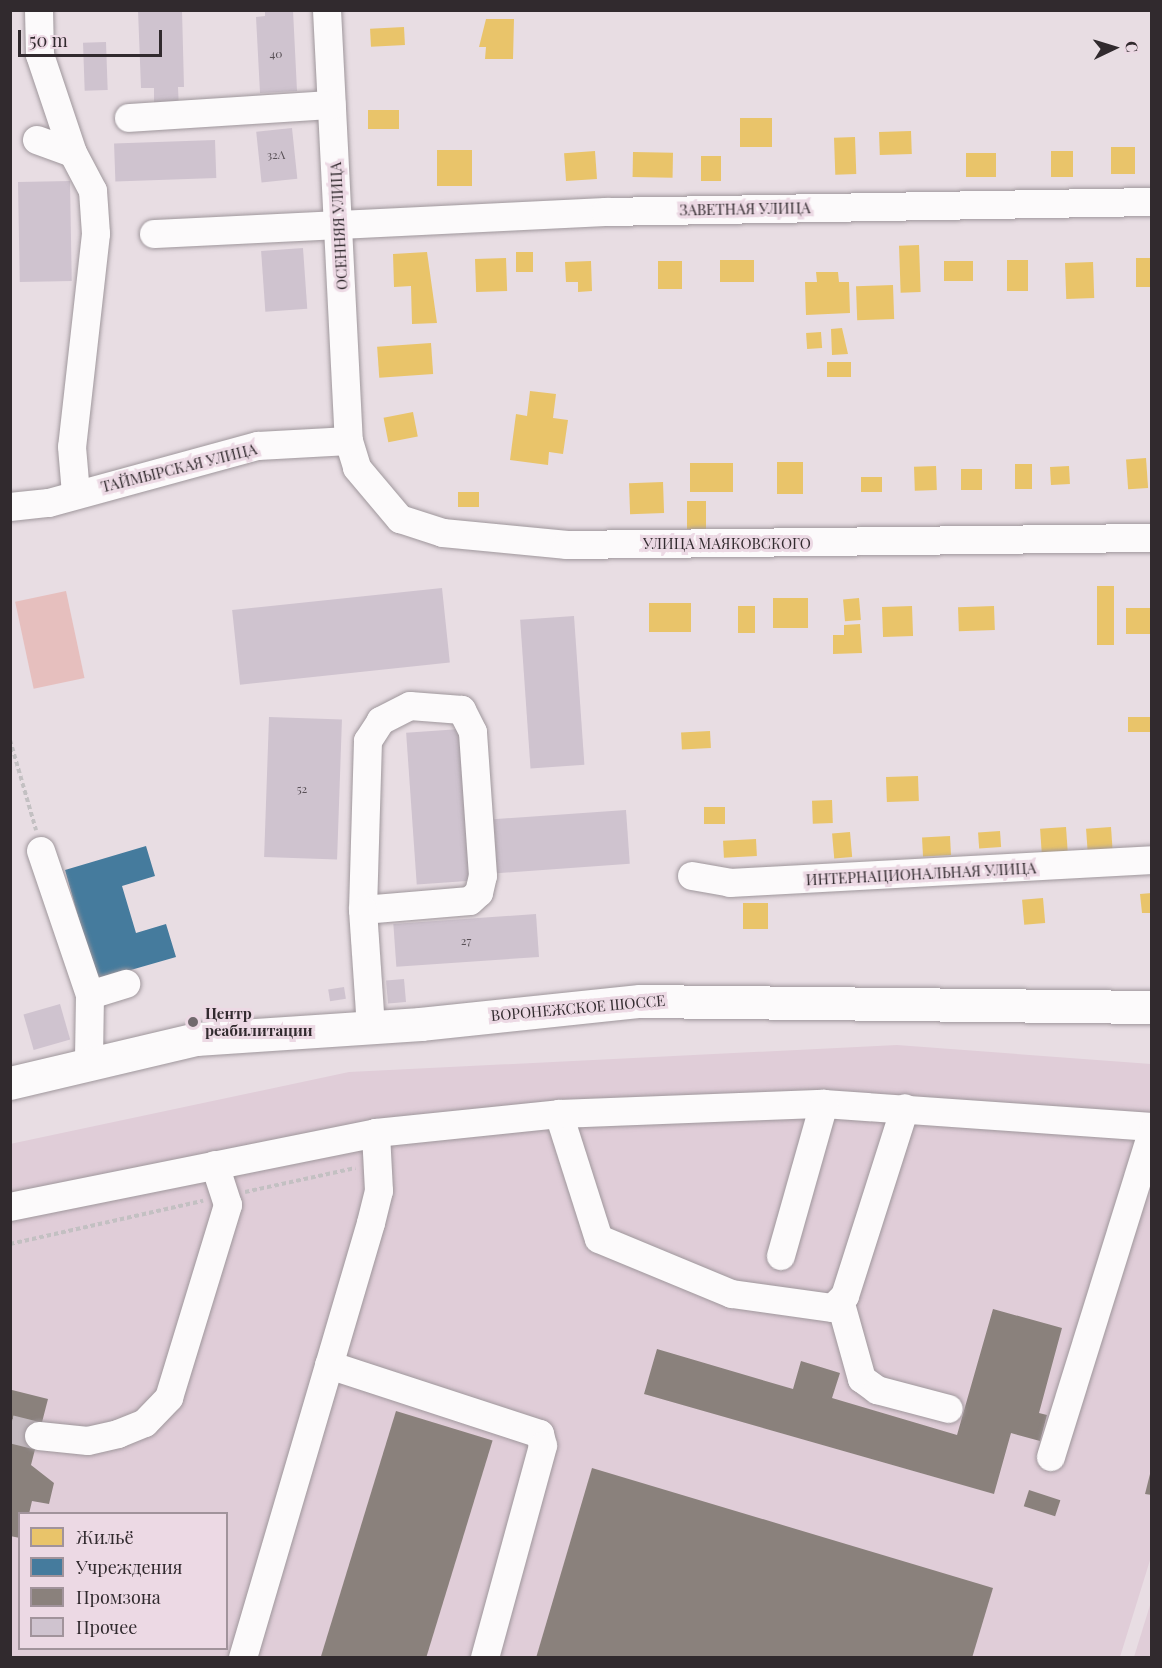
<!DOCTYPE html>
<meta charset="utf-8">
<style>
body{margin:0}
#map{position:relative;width:1162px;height:1668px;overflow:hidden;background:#e8dde3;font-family:"Playfair Display",serif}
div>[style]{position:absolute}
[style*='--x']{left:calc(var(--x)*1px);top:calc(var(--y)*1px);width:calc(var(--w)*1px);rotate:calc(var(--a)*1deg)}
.built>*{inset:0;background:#e0cdd8}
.green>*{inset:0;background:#e6bfbe;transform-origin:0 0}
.homes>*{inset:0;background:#e9c46a;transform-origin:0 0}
.public>*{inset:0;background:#457b9d}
.industry>*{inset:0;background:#8a817c;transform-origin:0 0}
.building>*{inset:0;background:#cfc3cf;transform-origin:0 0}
.minor-tunnel>*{height:28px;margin-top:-14px;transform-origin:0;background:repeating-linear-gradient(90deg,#c3b9bf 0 28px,transparent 0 42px)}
.path>*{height:4px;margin-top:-2px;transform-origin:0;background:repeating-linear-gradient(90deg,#c3c0c2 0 4.5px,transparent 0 7.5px)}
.roads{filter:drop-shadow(0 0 2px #9f979c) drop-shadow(0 0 2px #9f979c)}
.minor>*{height:28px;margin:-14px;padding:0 14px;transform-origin:14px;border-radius:14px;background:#fcfafb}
.major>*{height:33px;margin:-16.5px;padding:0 16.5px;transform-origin:16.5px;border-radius:16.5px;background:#fcfafb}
.dots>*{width:16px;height:16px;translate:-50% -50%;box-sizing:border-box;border:3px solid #ecd9e4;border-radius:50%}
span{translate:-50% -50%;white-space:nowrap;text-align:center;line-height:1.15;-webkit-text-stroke:6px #ecd9e4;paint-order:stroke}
.number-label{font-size:12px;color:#585056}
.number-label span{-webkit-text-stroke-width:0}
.street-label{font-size:15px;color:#312a2e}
.poi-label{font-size:15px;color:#312a2e;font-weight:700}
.left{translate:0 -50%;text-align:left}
.frame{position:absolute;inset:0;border:12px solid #312a2e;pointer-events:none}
.legend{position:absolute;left:18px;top:1512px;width:210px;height:138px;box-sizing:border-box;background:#ecd9e4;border:2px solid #a1939b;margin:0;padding:8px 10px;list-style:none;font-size:18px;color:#312a2e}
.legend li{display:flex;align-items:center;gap:12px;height:30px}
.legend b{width:30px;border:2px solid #a1939b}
.north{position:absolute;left:1084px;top:18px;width:60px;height:60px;-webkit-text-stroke:4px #ecd9e4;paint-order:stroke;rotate:86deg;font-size:16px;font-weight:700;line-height:24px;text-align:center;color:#312a2e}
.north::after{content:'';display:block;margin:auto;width:21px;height:27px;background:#312a2e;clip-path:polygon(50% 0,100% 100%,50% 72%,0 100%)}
.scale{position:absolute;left:18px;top:30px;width:144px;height:27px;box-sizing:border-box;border:3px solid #312a2e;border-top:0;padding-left:8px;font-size:18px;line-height:21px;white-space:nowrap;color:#312a2e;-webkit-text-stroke:4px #ecd9e4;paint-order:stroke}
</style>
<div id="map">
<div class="built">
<i style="clip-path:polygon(evenodd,897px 1045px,1151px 1064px,1151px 1557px,1120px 1657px,11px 1657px,10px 1144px,349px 1072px,897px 1045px,20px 1514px,226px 1514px,226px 1648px,20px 1648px,20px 1514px)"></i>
<i style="clip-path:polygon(1151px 1602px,1151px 1657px,1134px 1657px)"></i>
</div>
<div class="green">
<i style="left:66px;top:591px;width:89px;height:52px;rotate:78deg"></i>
</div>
<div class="homes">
<i style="clip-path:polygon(486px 19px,514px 19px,513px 59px,485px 59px,486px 47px,479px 47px)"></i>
<i style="left:404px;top:27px;width:18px;height:34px;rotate:87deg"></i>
<i style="left:368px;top:110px;width:31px;height:19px"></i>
<i style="left:740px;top:118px;width:32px;height:29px"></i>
<i style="left:911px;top:131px;width:23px;height:32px;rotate:88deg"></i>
<i style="left:855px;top:137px;width:37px;height:21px;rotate:88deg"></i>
<i style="left:1135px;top:147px;width:27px;height:24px;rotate:90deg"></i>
<i style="left:437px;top:150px;width:35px;height:36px"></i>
<i style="left:595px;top:151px;width:28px;height:31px;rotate:86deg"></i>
<i style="left:1051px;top:151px;width:22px;height:26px"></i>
<i style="left:633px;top:152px;width:40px;height:25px;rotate:1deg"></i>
<i style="left:996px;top:153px;width:24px;height:30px;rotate:90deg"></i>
<i style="left:701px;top:156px;width:20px;height:25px"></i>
<i style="left:919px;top:245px;width:47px;height:20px;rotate:88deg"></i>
<i style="clip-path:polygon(427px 252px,437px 323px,412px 324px,411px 286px,394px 287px,393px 254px)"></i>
<i style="left:516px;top:252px;width:17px;height:20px"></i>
<i style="left:506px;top:258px;width:33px;height:31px;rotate:88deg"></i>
<i style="left:1136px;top:258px;width:16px;height:29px"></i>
<i style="left:720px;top:260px;width:34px;height:22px"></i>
<i style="left:1007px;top:260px;width:21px;height:31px"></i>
<i style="clip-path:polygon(591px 261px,592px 291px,578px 292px,578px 282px,566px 282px,565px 262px)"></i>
<i style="left:682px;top:261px;width:28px;height:24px;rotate:90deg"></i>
<i style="left:944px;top:261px;width:29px;height:20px"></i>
<i style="left:1093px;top:262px;width:36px;height:28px;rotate:88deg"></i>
<i style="clip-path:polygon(816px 272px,838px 272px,839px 282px,849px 282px,850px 313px,806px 315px,805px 282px,817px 282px)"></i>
<i style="left:893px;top:285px;width:34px;height:37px;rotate:88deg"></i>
<i style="clip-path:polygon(842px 328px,848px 354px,832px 355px,831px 329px)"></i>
<i style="left:821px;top:332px;width:16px;height:15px;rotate:86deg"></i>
<i style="left:431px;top:343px;width:31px;height:54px;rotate:86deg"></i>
<i style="left:827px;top:362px;width:24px;height:15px"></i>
<i style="clip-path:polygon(530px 391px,556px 394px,553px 418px,568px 420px,563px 454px,549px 452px,548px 465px,510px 460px,516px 414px,527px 416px)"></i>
<i style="left:413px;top:412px;width:25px;height:30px;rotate:79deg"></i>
<i style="left:1146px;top:458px;width:30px;height:20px;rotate:86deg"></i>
<i style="left:803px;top:462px;width:32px;height:26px;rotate:90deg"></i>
<i style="left:690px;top:463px;width:43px;height:29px"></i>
<i style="left:1015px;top:464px;width:17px;height:25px"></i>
<i style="left:936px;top:466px;width:24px;height:22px;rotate:88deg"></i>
<i style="left:1069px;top:466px;width:18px;height:19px;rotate:87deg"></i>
<i style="left:961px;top:469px;width:21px;height:21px"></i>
<i style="left:861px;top:477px;width:21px;height:15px"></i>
<i style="left:663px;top:482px;width:31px;height:34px;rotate:88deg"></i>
<i style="left:479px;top:492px;width:15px;height:21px;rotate:90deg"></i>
<i style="left:706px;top:501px;width:28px;height:19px;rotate:90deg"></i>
<i style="left:1097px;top:586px;width:17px;height:59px"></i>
<i style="left:773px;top:598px;width:35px;height:30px"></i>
<i style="left:859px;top:598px;width:22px;height:16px;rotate:85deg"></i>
<i style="left:691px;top:603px;width:29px;height:42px;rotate:90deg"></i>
<i style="left:755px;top:606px;width:27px;height:17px;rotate:90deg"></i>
<i style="left:912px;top:606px;width:30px;height:30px;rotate:88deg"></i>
<i style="left:994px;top:606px;width:24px;height:36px;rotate:88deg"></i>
<i style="left:1152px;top:608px;width:26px;height:26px;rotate:90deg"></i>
<i style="clip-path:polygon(860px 624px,862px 653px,833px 654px,833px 635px,844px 635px,844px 625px)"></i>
<i style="left:1152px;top:717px;width:15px;height:24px;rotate:90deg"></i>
<i style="left:710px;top:731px;width:17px;height:29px;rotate:87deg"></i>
<i style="left:918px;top:776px;width:25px;height:32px;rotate:88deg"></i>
<i style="left:832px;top:800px;width:23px;height:20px;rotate:88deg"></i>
<i style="left:704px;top:807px;width:21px;height:17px"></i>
<i style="left:1066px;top:827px;width:28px;height:26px;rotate:86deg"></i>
<i style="left:1111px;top:827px;width:26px;height:25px;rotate:86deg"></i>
<i style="left:1000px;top:831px;width:16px;height:22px;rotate:86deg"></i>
<i style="left:850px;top:832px;width:25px;height:18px;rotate:85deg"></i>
<i style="left:950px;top:836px;width:19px;height:28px;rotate:87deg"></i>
<i style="left:756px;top:839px;width:17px;height:33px;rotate:87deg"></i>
<i style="clip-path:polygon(1152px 893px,1152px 913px,1142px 913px,1140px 894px)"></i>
<i style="left:1043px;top:898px;width:25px;height:21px;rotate:85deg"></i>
<i style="left:743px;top:903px;width:25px;height:26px"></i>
</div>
<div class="public">
<i style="clip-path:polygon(146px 846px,155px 876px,122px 886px,136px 933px,166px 924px,176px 957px,96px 980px,65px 870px)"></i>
</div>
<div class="industry">
<i style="clip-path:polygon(993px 1309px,1062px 1328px,1039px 1413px,1047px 1415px,1040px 1441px,1011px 1433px,994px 1494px,644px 1394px,657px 1349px,793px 1389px,801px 1361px,840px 1373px,832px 1398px,957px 1435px)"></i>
<i style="clip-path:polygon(12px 1390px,48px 1399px,31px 1465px,54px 1483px,49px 1504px,32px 1501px,29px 1514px,20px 1514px,20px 1538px,10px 1536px)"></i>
<i style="left:396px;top:1411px;width:101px;height:257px;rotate:17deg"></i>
<i style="clip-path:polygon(1152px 1466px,1152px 1495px,1145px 1494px)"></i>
<i style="clip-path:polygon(592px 1468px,993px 1588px,972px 1658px,536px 1658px)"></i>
<i style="left:1029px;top:1490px;width:33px;height:17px;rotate:18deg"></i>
</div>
<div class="building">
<i style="clip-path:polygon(138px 10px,182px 10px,184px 87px,178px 87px,179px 110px,154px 111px,154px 88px,141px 88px)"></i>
<i style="clip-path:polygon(265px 10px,293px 10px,297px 91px,260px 93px,256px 17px,265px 16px)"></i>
<i style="left:106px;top:42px;width:48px;height:23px;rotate:88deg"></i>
<i style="left:292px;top:128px;width:51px;height:36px;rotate:84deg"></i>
<i style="left:215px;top:140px;width:38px;height:101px;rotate:88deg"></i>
<i style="left:70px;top:181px;width:100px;height:52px;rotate:89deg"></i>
<i style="left:303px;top:248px;width:61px;height:42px;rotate:86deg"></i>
<i style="left:442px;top:588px;width:75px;height:211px;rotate:84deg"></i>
<i style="left:574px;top:616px;width:149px;height:54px;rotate:86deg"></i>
<i style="left:269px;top:717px;width:73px;height:140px;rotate:2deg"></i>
<i style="left:460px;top:729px;width:152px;height:54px;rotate:86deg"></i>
<i style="left:626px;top:810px;width:54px;height:133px;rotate:86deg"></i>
<i style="left:536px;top:914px;width:43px;height:143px;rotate:86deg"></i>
<i style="left:404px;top:979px;width:23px;height:18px;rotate:85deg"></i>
<i style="left:344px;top:987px;width:12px;height:16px;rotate:81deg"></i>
<i style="left:60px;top:1004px;width:37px;height:38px;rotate:74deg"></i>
</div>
<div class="minor-tunnel">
<i style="--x:10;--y:1429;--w:30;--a:14"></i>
</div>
<div class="path">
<i style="--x:10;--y:740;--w:94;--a:73.9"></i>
<i style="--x:245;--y:1192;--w:113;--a:-12.3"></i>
<i style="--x:10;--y:1244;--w:198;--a:-12.6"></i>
</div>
<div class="roads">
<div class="minor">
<i style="--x:39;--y:10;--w:45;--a:88.7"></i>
<i style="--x:40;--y:55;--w:103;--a:71.4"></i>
<i style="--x:327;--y:10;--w:432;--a:87.1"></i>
<i style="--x:349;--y:441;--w:28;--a:73"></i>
<i style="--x:357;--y:468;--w:67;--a:49.9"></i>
<i style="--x:400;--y:519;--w:45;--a:18"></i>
<i style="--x:443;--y:533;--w:125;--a:5.5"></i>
<i style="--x:567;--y:545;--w:585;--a:-0.69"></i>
<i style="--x:129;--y:118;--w:203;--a:-3.7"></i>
<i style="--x:37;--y:140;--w:38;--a:20"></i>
<i style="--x:73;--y:153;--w:43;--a:62.2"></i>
<i style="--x:93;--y:191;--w:43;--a:86"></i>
<i style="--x:96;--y:234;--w:214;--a:96.4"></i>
<i style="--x:72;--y:447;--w:47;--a:85.1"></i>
<i style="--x:154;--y:234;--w:453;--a:-2.8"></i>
<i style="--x:606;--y:212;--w:546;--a:-1.05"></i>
<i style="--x:10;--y:507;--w:39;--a:-6"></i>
<i style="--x:49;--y:503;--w:217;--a:-15.3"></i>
<i style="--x:258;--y:446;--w:91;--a:-3.1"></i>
<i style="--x:41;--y:851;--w:152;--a:71.2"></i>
<i style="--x:90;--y:995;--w:67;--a:90.9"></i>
<i style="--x:692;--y:876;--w:39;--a:10"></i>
<i style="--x:730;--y:883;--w:423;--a:-3.1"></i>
<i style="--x:363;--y:910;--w:107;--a:-4.8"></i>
<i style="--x:470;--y:901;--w:12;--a:-42"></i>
<i style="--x:479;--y:893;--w:17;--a:-77"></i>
<i style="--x:483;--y:876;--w:144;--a:-94"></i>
<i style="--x:473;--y:732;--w:25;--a:-117"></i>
<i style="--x:462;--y:710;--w:52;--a:-175.6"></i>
<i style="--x:410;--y:706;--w:33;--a:153"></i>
<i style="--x:381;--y:721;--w:24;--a:123"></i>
<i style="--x:368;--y:741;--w:169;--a:91.7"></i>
<i style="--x:363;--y:910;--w:118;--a:86.1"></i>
<i style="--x:90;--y:995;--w:38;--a:-17"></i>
<i style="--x:559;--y:1114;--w:131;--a:72.3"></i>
<i style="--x:599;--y:1239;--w:144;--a:22.5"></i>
<i style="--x:732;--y:1294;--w:102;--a:7.9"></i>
<i style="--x:833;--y:1308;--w:17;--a:-45"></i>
<i style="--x:845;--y:1296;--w:197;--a:-72.3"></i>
<i style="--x:10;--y:1207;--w:373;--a:-11.4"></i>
<i style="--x:376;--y:1133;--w:184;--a:-5.9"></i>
<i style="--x:559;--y:1114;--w:265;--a:-2.2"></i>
<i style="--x:824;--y:1104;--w:329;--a:4"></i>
<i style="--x:781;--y:1256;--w:158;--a:-74.2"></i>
<i style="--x:841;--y:1304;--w:78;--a:74.4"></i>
<i style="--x:862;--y:1379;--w:19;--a:36"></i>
<i style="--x:877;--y:1390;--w:74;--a:14.8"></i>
<i style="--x:329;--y:1365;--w:222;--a:18.1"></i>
<i style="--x:540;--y:1434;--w:12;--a:76"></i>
<i style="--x:543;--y:1446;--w:220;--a:105.3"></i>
<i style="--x:39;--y:1436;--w:49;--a:5.8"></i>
<i style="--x:88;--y:1441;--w:31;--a:-13"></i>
<i style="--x:118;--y:1434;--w:29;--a:-22"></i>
<i style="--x:145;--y:1423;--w:35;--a:-46"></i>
<i style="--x:169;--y:1398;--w:202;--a:-73"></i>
<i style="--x:228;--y:1205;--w:42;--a:-108"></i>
<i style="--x:1051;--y:1457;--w:339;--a:-72.7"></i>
<i style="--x:243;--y:1658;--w:453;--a:-73.6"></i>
<i style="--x:371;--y:1223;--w:33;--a:-76"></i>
<i style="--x:379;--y:1191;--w:58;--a:-93"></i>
</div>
<div class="major">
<i style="--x:10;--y:1083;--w:191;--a:-13.3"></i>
<i style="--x:196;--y:1039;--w:225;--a:-3.8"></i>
<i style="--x:420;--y:1024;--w:221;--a:-6"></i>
<i style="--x:640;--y:1001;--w:512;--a:0.67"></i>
</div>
</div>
<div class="dots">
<i style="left:193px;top:1022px;background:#71696d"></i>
</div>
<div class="number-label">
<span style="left:276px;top:54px">40</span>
<span style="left:276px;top:155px">32А</span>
<span style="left:302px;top:789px">52</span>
<span style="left:466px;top:941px">27</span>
</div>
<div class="street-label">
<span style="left:745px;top:209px;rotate:-1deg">ЗАВЕТНАЯ УЛИЦА</span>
<span style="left:339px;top:226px;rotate:-93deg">ОСЕННЯЯ УЛИЦА</span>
<span style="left:179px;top:468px;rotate:-14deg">ТАЙМЫРСКАЯ УЛИЦА</span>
<span style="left:727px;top:544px">УЛИЦА МАЯКОВСКОГО</span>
<span style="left:921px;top:874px;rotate:-3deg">ИНТЕРНАЦИОНАЛЬНАЯ УЛИЦА</span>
<span style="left:578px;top:1008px;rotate:-5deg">ВОРОНЕЖСКОЕ ШОССЕ</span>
</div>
<div class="poi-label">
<span class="left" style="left:205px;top:1022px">Центр<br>реабилитации</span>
</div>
<div class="frame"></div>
<ul class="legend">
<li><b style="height:16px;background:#e9c46a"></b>Жильё</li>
<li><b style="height:16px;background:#457b9d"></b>Учреждения</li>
<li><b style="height:16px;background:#8a817c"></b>Промзона</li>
<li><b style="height:16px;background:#cfc3cf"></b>Прочее</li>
</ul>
<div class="north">С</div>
<div class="scale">50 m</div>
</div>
